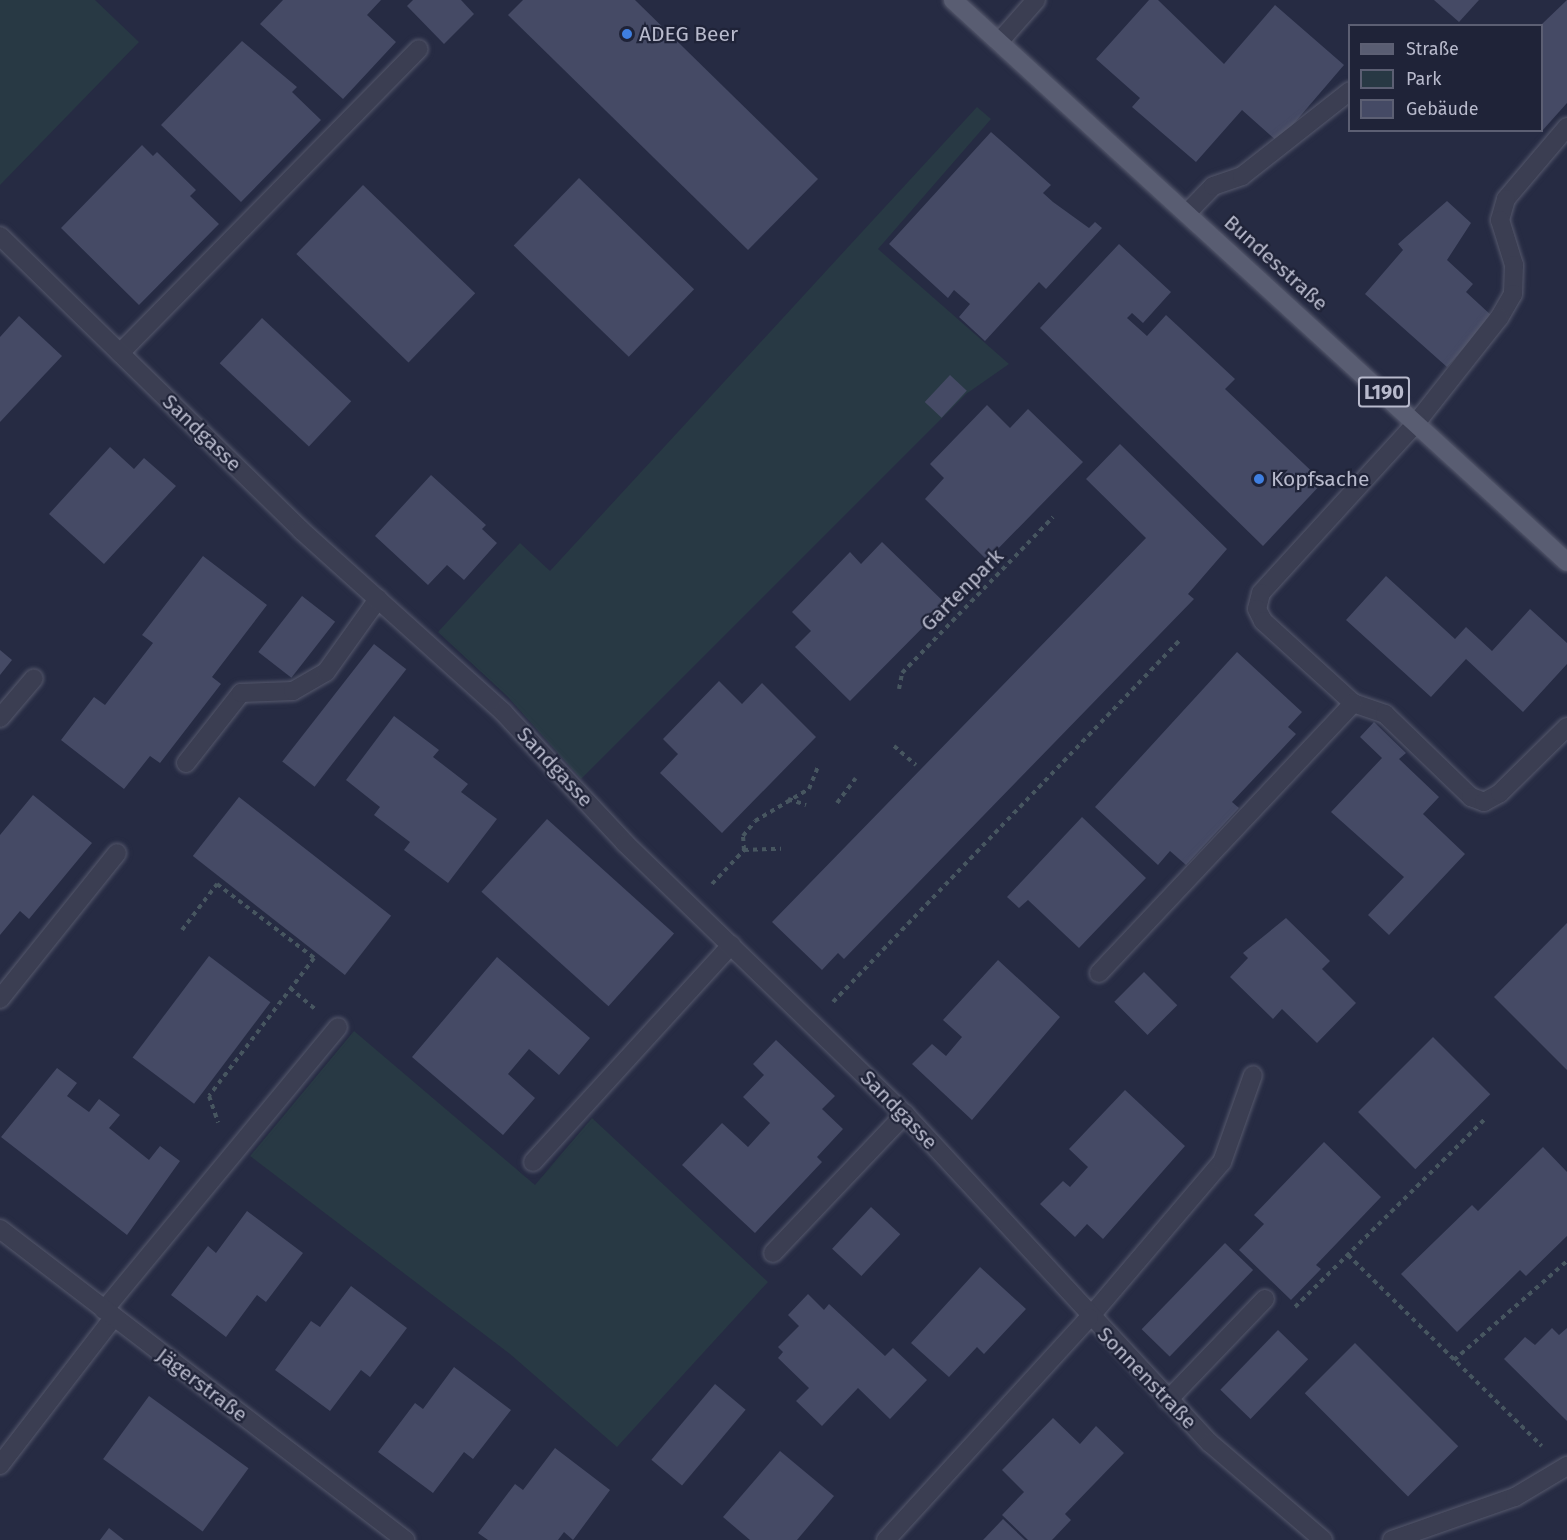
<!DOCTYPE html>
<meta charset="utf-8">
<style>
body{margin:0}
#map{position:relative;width:1567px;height:1540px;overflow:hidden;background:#262b43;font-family:"Fira Sans",sans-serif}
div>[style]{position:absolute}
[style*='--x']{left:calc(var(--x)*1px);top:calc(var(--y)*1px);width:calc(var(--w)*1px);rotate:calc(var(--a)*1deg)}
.green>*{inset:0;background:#283944}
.building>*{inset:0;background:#454a65;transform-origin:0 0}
.path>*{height:4px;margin-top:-2px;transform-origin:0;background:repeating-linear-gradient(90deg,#475660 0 4.5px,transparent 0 9px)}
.roads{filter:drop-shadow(0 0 2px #56596d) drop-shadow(0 0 2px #56596d)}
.service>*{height:18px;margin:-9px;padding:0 9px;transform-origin:9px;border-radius:9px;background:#3b3e52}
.minor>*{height:18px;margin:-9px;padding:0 9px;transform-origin:9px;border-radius:9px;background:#3b3e52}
.primary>*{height:18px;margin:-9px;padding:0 9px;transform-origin:9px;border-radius:9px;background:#595d72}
.dots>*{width:16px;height:16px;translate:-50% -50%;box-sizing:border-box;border:3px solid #1f2338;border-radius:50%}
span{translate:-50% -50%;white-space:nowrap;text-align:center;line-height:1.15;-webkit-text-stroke:4.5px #1f2338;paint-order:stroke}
.shield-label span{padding:2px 4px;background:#1f2338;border:2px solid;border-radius:4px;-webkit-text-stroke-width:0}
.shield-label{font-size:20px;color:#b8bacc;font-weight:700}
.poi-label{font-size:21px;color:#b8bacc}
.left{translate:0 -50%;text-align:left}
.street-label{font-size:21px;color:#b8bacc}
.legend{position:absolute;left:1348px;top:24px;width:195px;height:108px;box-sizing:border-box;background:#1f2338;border:2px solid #5c5f73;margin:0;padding:8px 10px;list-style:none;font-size:18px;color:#b8bacc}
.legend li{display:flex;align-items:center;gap:12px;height:30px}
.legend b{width:30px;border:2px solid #5c5f73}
</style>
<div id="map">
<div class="green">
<i style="clip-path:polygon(0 0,95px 0,139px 42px,0 185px)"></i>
<i style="clip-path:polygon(977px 107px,991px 119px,878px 249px,1009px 364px,966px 394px,581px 779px,508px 697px,438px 632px,520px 543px,550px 571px)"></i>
<i style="clip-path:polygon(354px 1031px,535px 1185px,592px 1118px,768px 1282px,617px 1447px,510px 1354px,250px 1156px)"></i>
</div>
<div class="building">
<i style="clip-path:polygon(283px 0,381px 0,367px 15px,396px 42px,343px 99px,260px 24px)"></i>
<i style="clip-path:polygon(413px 0,461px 0,474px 14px,444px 44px,407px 6px)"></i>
<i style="clip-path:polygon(523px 0,635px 0,818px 179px,748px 250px,508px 15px)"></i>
<i style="clip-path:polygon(1149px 0,1158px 0,1224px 64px,1275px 5px,1344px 65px,1278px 142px,1242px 110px,1196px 162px,1132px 107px,1140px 98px,1096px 59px)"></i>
<i style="clip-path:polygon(1434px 0,1479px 0,1459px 22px)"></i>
<i style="clip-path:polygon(1567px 0,1567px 103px,1542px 131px,1542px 24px)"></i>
<i style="clip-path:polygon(242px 41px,297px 87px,292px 92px,321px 120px,241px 202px,161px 125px)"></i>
<i style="clip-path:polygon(991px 132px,1051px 185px,1043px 193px,1053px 202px,1089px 228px,1095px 222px,1102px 228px,1046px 289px,1039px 282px,985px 341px,959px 317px,970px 304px,954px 290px,948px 298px,889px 244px)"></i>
<i style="clip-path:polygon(142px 145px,153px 156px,157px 152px,196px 190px,190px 196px,219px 224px,139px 305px,61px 228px)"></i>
<i style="left:579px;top:178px;width:160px;height:94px;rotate:44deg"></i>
<i style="left:363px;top:185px;width:156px;height:96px;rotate:44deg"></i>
<i style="clip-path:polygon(1447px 201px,1471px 223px,1447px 260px,1473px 284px,1466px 292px,1492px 316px,1447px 367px,1365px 294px,1403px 250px,1398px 244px)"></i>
<i style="clip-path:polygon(1119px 244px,1171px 292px,1143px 323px,1132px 313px,1127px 318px,1147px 336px,1166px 315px,1235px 379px,1225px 389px,1323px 482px,1263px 546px,1040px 328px)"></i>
<i style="clip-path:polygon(19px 316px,62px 356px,0 422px,0 337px)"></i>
<i style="left:262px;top:318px;width:122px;height:62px;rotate:43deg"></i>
<i style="left:950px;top:375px;width:23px;height:37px;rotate:43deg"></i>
<i style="clip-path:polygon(987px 405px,1010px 428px,1028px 409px,1083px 462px,987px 560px,925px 499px,944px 478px,930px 464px)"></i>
<i style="clip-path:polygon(1120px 444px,1227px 549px,1188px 594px,1194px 599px,844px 959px,838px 953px,822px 970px,772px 922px,1146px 538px,1086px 479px)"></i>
<i style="clip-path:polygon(110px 447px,134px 469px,144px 458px,176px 486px,104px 564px,49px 514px)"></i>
<i style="clip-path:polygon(431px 475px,486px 525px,482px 529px,497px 543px,464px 580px,447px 565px,428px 585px,375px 536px)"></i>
<i style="clip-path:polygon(882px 542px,946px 604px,850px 701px,795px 647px,811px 631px,792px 612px,850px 552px,861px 564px)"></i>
<i style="clip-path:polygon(203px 556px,267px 605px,212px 677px,221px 684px,160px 763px,150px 756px,124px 789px,61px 740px,94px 697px,105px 705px,153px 643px,142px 635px)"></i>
<i style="clip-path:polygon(1386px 576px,1455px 639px,1466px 627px,1492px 651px,1530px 609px,1567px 643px,1567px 664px,1523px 712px,1466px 659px,1431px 697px,1346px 620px)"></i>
<i style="left:302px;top:596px;width:42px;height:71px;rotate:38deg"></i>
<i style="left:374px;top:644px;width:41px;height:149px;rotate:38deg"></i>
<i style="clip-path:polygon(0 650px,12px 660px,0 675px)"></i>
<i style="clip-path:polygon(1237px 652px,1302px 712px,1288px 727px,1296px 734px,1232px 802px,1239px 808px,1186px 865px,1170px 851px,1158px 865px,1095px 807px)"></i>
<i style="clip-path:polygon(719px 681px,742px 704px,762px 683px,816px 737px,722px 833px,660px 773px,678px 754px,663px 739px)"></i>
<i style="clip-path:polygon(394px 716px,439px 750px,433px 757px,468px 784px,461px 792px,497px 819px,448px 883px,404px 850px,410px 842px,374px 815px,380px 807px,346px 780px)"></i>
<i style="clip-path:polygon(1374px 722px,1406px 753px,1399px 759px,1439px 797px,1423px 814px,1465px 854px,1389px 935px,1368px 915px,1404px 877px,1331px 812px,1382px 758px,1360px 737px)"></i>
<i style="clip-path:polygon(33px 795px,92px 843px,29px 919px,20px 911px,0 935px,0 835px)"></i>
<i style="left:239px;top:797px;width:193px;height:75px;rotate:38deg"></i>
<i style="clip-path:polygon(1082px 817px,1146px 878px,1079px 948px,1028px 900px,1019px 908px,1007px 897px)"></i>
<i style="left:547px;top:819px;width:171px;height:98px;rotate:42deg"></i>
<i style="clip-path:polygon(1286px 918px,1330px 961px,1322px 969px,1356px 1003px,1317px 1043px,1282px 1009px,1273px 1019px,1230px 977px,1248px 958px,1243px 953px)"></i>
<i style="clip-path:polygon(1567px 923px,1567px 1070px,1494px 997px)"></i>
<i style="left:209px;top:956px;width:77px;height:127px;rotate:37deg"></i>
<i style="clip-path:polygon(497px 957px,590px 1038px,559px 1075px,529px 1049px,508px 1074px,535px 1098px,503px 1135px,412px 1057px)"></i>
<i style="clip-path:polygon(998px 960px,1060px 1017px,972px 1120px,912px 1064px,932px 1044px,946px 1056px,962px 1037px,943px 1020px)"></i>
<i style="left:1144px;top:972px;width:47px;height:42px;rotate:45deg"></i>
<i style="left:1433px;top:1037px;width:81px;height:106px;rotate:45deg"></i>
<i style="clip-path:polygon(776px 1040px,835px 1096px,822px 1109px,843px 1129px,817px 1157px,822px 1162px,755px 1233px,682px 1165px,722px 1123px,748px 1147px,770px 1123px,743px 1097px,764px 1075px,753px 1064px)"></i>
<i style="clip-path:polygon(57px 1068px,77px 1083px,67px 1096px,89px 1112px,99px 1099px,120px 1115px,109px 1128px,149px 1160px,160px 1146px,180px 1161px,127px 1235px,1px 1137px)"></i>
<i style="clip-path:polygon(1125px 1090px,1185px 1146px,1103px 1239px,1087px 1224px,1075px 1237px,1040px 1204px,1063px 1181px,1070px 1187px,1088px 1167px,1069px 1149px)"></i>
<i style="clip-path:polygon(1324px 1142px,1381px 1197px,1316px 1265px,1321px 1269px,1291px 1300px,1239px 1250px,1264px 1224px,1254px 1215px)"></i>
<i style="clip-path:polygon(1543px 1147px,1567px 1172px,1567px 1236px,1526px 1276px,1520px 1270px,1457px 1332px,1401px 1274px,1472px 1205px,1478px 1211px)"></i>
<i style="left:871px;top:1207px;width:40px;height:57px;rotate:43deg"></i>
<i style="clip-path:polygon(247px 1211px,303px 1253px,266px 1302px,257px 1295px,226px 1337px,171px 1295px,208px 1246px,216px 1253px)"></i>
<i style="left:1225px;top:1243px;width:39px;height:120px;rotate:44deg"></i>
<i style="clip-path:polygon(980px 1267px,1026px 1309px,984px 1354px,977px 1347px,949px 1377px,911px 1343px)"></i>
<i style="clip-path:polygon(351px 1286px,407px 1328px,370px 1377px,361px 1370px,330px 1411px,275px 1370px,311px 1321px,320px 1327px)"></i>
<i style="clip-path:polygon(808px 1294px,824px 1310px,829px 1304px,885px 1356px,893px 1348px,927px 1380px,890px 1419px,858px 1388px,822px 1426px,796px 1401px,809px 1388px,778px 1358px,783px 1352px,778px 1347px,799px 1326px,788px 1315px)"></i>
<i style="clip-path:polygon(1552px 1328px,1559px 1335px,1567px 1328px,1567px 1421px,1504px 1359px,1525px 1337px,1535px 1345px)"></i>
<i style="left:1278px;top:1330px;width:42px;height:83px;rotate:44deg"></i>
<i style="left:1355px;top:1343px;width:146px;height:71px;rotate:45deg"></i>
<i style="clip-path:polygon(454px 1367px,511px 1410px,473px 1459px,464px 1452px,433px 1493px,378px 1452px,415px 1403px,423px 1409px)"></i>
<i style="left:715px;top:1384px;width:40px;height:99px;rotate:40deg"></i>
<i style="left:149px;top:1396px;width:123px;height:78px;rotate:36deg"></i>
<i style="clip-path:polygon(1053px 1418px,1080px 1444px,1096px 1426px,1124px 1453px,1065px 1514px,1071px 1520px,1052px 1540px,1028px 1540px,1002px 1515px,1024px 1492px,1002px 1470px)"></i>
<i style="clip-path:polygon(555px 1448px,610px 1490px,573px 1540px,564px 1532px,558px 1540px,488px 1540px,478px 1533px,515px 1484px,523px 1490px)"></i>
<i style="clip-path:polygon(780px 1451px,834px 1496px,797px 1540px,750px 1540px,723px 1517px)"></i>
<i style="clip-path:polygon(1003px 1519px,1025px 1540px,983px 1540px)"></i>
<i style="clip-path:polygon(109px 1528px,124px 1540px,100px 1540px)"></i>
</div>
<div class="path">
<i style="--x:899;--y:689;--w:16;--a:-79"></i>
<i style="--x:902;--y:673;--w:217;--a:-45.9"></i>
<i style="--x:894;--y:746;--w:29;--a:41"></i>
<i style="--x:788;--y:799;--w:19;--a:18"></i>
<i style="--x:837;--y:803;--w:31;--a:-53"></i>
<i style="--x:744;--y:850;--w:37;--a:-2"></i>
<i style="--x:712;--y:884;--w:47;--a:-46.7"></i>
<i style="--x:744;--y:850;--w:14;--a:-94"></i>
<i style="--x:743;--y:836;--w:19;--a:-51"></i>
<i style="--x:755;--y:821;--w:63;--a:-30.7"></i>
<i style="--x:809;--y:789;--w:24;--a:-68"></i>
<i style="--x:182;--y:930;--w:58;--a:-52.7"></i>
<i style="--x:217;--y:884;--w:122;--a:37.3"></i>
<i style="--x:314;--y:958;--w:173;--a:127.3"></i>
<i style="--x:209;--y:1096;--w:28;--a:71"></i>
<i style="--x:290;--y:988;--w:33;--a:40"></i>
<i style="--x:833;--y:1002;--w:500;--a:-46.22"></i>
<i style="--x:1348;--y:1255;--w:272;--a:44.6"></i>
<i style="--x:1295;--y:1307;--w:269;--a:-44.7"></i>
<i style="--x:1454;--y:1360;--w:150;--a:-41.2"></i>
</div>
<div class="roads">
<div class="service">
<i style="--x:999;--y:42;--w:56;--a:-48.6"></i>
<i style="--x:1567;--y:127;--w:94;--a:130.3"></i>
<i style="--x:1506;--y:199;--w:22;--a:106"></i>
<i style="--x:1500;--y:220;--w:47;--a:72.7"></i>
<i style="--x:1514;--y:265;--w:29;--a:92"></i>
<i style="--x:1513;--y:294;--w:28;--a:120"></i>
<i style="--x:1499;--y:318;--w:132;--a:128.3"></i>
<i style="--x:1417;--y:422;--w:231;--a:132.4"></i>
<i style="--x:1261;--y:593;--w:16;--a:104"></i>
<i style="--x:1257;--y:609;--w:13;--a:63"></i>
<i style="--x:1263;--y:621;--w:122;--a:42.3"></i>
<i style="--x:1353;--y:703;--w:34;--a:19"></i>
<i style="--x:1385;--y:714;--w:120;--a:44"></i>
<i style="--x:1471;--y:797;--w:14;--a:21"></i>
<i style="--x:1484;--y:802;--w:18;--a:-29"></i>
<i style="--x:1500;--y:793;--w:94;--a:-44.6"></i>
<i style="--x:1187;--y:213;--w:37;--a:-46"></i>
<i style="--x:1213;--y:186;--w:31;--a:-19"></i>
<i style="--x:1242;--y:176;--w:137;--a:-38.2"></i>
<i style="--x:120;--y:353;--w:426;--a:-45.5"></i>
<i style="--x:0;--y:718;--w:52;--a:-49.6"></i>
<i style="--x:186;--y:763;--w:89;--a:-51.8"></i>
<i style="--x:241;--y:693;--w:52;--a:-2.2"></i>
<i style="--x:293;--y:691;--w:38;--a:-30"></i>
<i style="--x:326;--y:672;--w:90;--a:-54.5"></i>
<i style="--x:1099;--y:973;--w:371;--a:-46.7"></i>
<i style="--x:0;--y:999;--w:187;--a:-51.3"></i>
<i style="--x:533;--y:1162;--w:294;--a:-47.6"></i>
<i style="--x:773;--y:1253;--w:192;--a:-46.5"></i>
<i style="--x:104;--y:1310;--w:367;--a:-50.4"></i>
<i style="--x:1089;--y:1318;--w:205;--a:-49.6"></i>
<i style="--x:1222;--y:1162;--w:92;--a:-70.4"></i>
<i style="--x:1168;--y:1400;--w:140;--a:-46.2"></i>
<i style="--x:0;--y:1465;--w:187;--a:-52.4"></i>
</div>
<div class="minor">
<i style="--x:0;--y:236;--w:421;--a:44.3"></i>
<i style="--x:301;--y:530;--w:272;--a:42"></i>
<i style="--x:503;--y:712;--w:179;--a:47"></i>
<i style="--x:625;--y:843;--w:390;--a:44.1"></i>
<i style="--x:905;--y:1114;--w:449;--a:47.2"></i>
<i style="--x:1210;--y:1443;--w:149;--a:40.6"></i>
<i style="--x:0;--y:1229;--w:511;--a:37.52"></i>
<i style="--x:886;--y:1540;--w:301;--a:-47.6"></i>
<i style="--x:1392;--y:1540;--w:130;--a:-19.3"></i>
<i style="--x:1515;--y:1497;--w:61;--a:-30.8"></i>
</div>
<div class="primary">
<i style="--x:953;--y:0;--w:832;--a:42.47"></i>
</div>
</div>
<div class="dots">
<i style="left:627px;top:34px;background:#3f7fe0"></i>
<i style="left:1259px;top:479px;background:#3f7fe0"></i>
</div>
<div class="shield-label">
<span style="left:1384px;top:392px">L190</span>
</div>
<div class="poi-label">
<span class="left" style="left:639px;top:34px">ADEG Beer</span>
<span class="left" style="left:1271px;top:479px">Kopfsache</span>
</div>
<div class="street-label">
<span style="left:1276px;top:263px;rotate:42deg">Bundesstraße</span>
<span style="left:202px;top:433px;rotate:44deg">Sandgasse</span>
<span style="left:962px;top:590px;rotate:-45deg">Gartenpark</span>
<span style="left:555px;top:767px;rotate:47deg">Sandgasse</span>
<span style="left:899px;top:1110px;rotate:46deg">Sandgasse</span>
<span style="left:1147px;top:1378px;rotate:46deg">Sonnenstraße</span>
<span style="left:202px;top:1385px;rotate:37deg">Jägerstraße</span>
</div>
<ul class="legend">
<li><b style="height:8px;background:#595d72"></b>Straße</li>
<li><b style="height:16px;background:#283944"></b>Park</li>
<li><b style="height:16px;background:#454a65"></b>Gebäude</li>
</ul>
</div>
